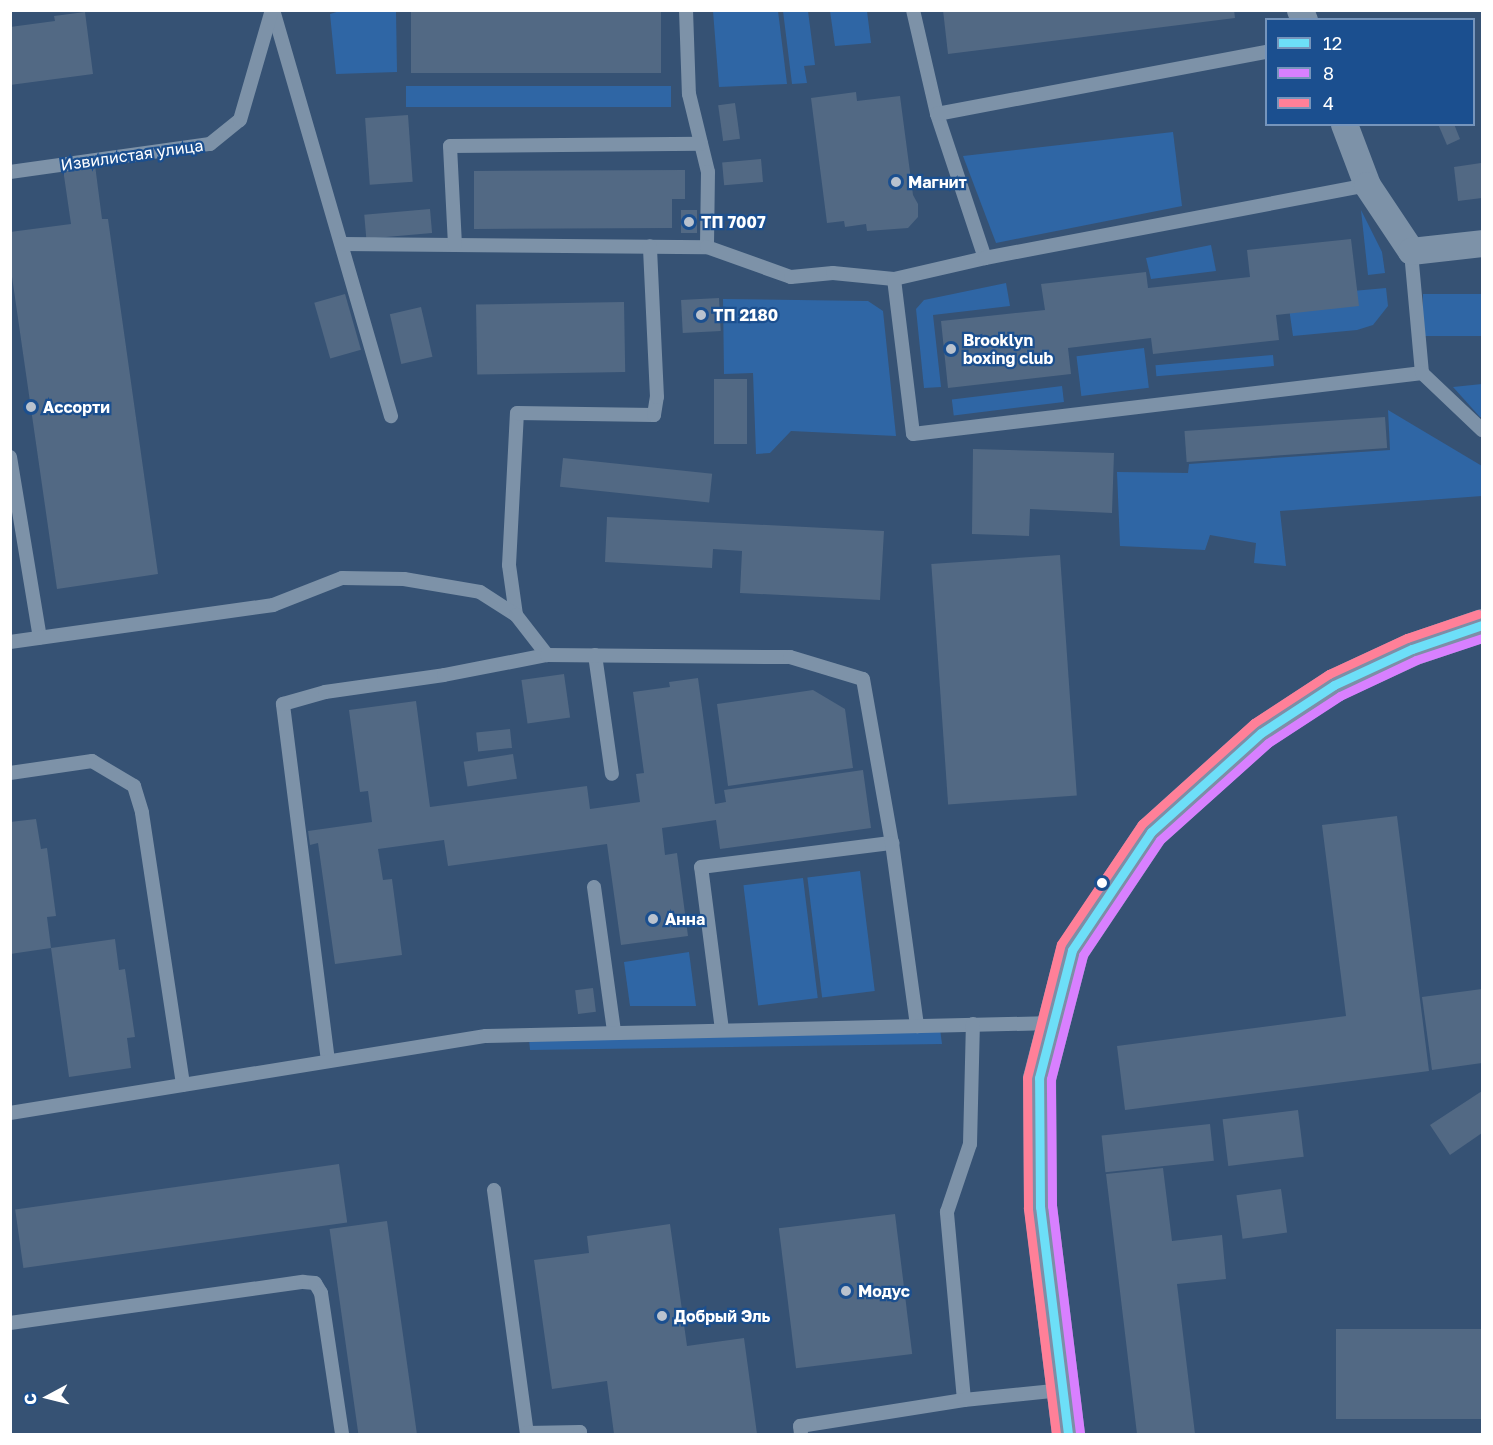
<!DOCTYPE html>
<meta charset="utf-8">
<style>
body{margin:0}
#map{position:relative;width:1493px;height:1445px;overflow:hidden;background:#365274;font-family:"Golos Text",sans-serif}
div>[style]{position:absolute}
[style*='--x']{left:calc(var(--x)*1px);top:calc(var(--y)*1px);width:calc(var(--w)*1px);rotate:calc(var(--a)*1deg)}
.green>*{inset:0;background:#2f66a5;transform-origin:0 0}
.building>*{inset:0;background:#526984;transform-origin:0 0}
.lane>*{height:14px;margin:-7px;padding:0 7px;transform-origin:7px;border-radius:7px;background:#7d92a8}
.street>*{height:27px;margin:-13.5px;padding:0 13.5px;transform-origin:13.5px;border-radius:13.5px;background:#7d92a8}
.primary>*{height:33px;margin:-16.5px;padding:0 16.5px;transform-origin:16.5px;border-radius:16.5px;background:#7d8ea7}
.bus-1>*{height:9px;margin:-4.5px;padding:0 4.5px;transform-origin:4.5px;border-radius:4.5px;background:#6ddff8}
.bus-2>*{height:9px;margin:-4.5px;padding:0 4.5px;transform-origin:4.5px;border-radius:4.5px;background:#d880ff}
.bus-3>*{height:9px;margin:-4.5px;padding:0 4.5px;transform-origin:4.5px;border-radius:4.5px;background:#ff8098}
.dots>*{width:16px;height:16px;translate:-50% -50%;box-sizing:border-box;border:3px solid #1b4f8f;border-radius:50%}
span{translate:-50% -50%;white-space:nowrap;text-align:center;line-height:1.15;-webkit-text-stroke:4.5px #1b4f8f;paint-order:stroke}
.street-label{font-size:16px;color:#fff}
.poi-label{font-size:16px;color:#fff;font-weight:700}
.left{translate:0 -50%;text-align:left}
.frame{position:absolute;inset:0;border:12px solid #fff;pointer-events:none}
.legend{position:absolute;left:1265px;top:18px;width:210px;height:108px;box-sizing:border-box;background:#1b4f8f;border:2px solid #7695bc;margin:0;padding:8px 10px;list-style:none;font-size:18px;color:#fff}
.legend li{display:flex;align-items:center;gap:12px;height:30px}
.legend b{width:30px;border:2px solid #7695bc}
.north{position:absolute;left:18px;top:1367px;width:60px;height:60px;-webkit-text-stroke:4px #1b4f8f;paint-order:stroke;rotate:263deg;font-size:16px;font-weight:700;line-height:24px;text-align:center;color:#fff}
.north::after{content:'';display:block;margin:auto;width:21px;height:27px;background:#fff;clip-path:polygon(50% 0,100% 100%,50% 72%,0 100%)}
</style>
<div id="map">
<div class="green">
<i style="clip-path:polygon(343px 10px,396px 11px,397px 72px,336px 74px,330px 14px)"></i>
<i style="clip-path:polygon(713px 11px,778px 11px,787px 84px,719px 87px)"></i>
<i style="clip-path:polygon(783px 11px,808px 11px,815px 65px,804px 66px,807px 83px,792px 84px)"></i>
<i style="clip-path:polygon(830px 11px,867px 11px,871px 43px,835px 46px)"></i>
<i style="left:406px;top:86px;width:265px;height:21px"></i>
<i style="clip-path:polygon(1173px 132px,1182px 206px,996px 243px,963px 156px)"></i>
<i style="clip-path:polygon(1361px 210px,1382px 252px,1385px 273px,1368px 275px)"></i>
<i style="clip-path:polygon(1211px 245px,1216px 271px,1151px 279px,1146px 258px)"></i>
<i style="clip-path:polygon(1006px 283px,1010px 306px,933px 315px,941px 387px,924px 388px,916px 309px,924px 300px)"></i>
<i style="clip-path:polygon(1386px 288px,1388px 306px,1373px 325px,1357px 330px,1293px 336px,1289px 308px,1330px 293px)"></i>
<i style="left:1482px;top:294px;width:42px;height:59px;rotate:90deg"></i>
<i style="clip-path:polygon(723px 299px,868px 301px,883px 311px,896px 436px,791px 431px,770px 453px,756px 454px,753px 373px,724px 374px)"></i>
<i style="left:1144px;top:348px;width:40px;height:68px;rotate:83deg"></i>
<i style="left:1273px;top:355px;width:11px;height:118px;rotate:85deg"></i>
<i style="clip-path:polygon(1482px 384px,1482px 417px,1480px 417px,1453px 387px)"></i>
<i style="left:1062px;top:386px;width:16px;height:111px;rotate:83deg"></i>
<i style="clip-path:polygon(1388px 410px,1482px 466px,1482px 496px,1280px 511px,1286px 566px,1254px 563px,1256px 543px,1210px 535px,1205px 550px,1120px 546px,1117px 472px,1188px 473px,1189px 464px,1390px 450px)"></i>
<i style="left:860px;top:871px;width:121px;height:53px;rotate:83deg"></i>
<i style="left:803px;top:878px;width:121px;height:60px;rotate:83deg"></i>
<i style="clip-path:polygon(689px 952px,696px 1006px,630px 1006px,624px 962px)"></i>
<i style="clip-path:polygon(940px 1029px,942px 1044px,530px 1050px,529px 1039px)"></i>
</div>
<div class="building">
<i style="left:411px;top:10px;width:250px;height:63px"></i>
<i style="clip-path:polygon(943px 10px,1234px 10px,1235px 18px,948px 54px)"></i>
<i style="clip-path:polygon(85px 12px,93px 74px,10px 85px,10px 27px,55px 21px,54px 16px)"></i>
<i style="clip-path:polygon(856px 92px,857px 101px,900px 96px,913px 195px,918px 204px,918px 217px,908px 228px,867px 231px,866px 224px,845px 227px,844px 221px,827px 223px,811px 98px)"></i>
<i style="left:735px;top:103px;width:36px;height:17px;rotate:82deg"></i>
<i style="left:408px;top:115px;width:67px;height:43px;rotate:86deg"></i>
<i style="clip-path:polygon(1438px 124px,1454px 124px,1460px 139px,1447px 145px)"></i>
<i style="left:761px;top:159px;width:23px;height:39px;rotate:85deg"></i>
<i style="clip-path:polygon(1481px 163px,1482px 198px,1458px 201px,1454px 167px)"></i>
<i style="clip-path:polygon(95px 165px,102px 219px,108px 219px,158px 574px,57px 589px,10px 263px,10px 232px,71px 224px,63px 169px)"></i>
<i style="clip-path:polygon(685px 170px,685px 199px,672px 199px,672px 228px,474px 229px,474px 171px)"></i>
<i style="left:430px;top:209px;width:24px;height:66px;rotate:85deg"></i>
<i style="left:681px;top:210px;width:16px;height:23px"></i>
<i style="clip-path:polygon(1351px 239px,1359px 306px,1276px 315px,1279px 340px,1153px 354px,1151px 338px,1068px 348px,1071px 374px,948px 388px,941px 321px,1045px 310px,1041px 284px,1146px 272px,1148px 288px,1250px 277px,1247px 250px)"></i>
<i style="left:345px;top:294px;width:58px;height:32px;rotate:74deg"></i>
<i style="left:719px;top:298px;width:33px;height:38px;rotate:87deg"></i>
<i style="left:624px;top:302px;width:70px;height:148px;rotate:89deg"></i>
<i style="left:421px;top:307px;width:51px;height:32px;rotate:77deg"></i>
<i style="left:714px;top:379px;width:33px;height:65px"></i>
<i style="left:1385px;top:417px;width:31px;height:201px;rotate:86deg"></i>
<i style="clip-path:polygon(973px 449px,1114px 453px,1112px 513px,1030px 509px,1029px 536px,972px 534px)"></i>
<i style="left:563px;top:458px;width:150px;height:29px;rotate:6deg"></i>
<i style="clip-path:polygon(607px 517px,884px 531px,880px 600px,740px 593px,742px 551px,713px 549px,712px 568px,605px 562px)"></i>
<i style="left:1060px;top:555px;width:241px;height:129px;rotate:86deg"></i>
<i style="left:564px;top:674px;width:44px;height:43px;rotate:82deg"></i>
<i style="clip-path:polygon(698px 678px,715px 804px,726px 802px,724px 790px,863px 770px,871px 828px,720px 849px,716px 820px,662px 828px,665px 855px,677px 853px,688px 936px,621px 945px,607px 844px,448px 866px,444px 840px,378px 849px,383px 880px,392px 879px,402px 955px,335px 964px,318px 843px,310px 845px,308px 831px,372px 822px,368px 791px,360px 792px,349px 710px,416px 701px,430px 807px,587px 786px,590px 809px,640px 802px,636px 774px,644px 773px,633px 692px,670px 687px,669px 682px)"></i>
<i style="clip-path:polygon(813px 690px,845px 709px,853px 768px,728px 786px,717px 704px)"></i>
<i style="left:510px;top:729px;width:19px;height:34px;rotate:84deg"></i>
<i style="left:513px;top:754px;width:25px;height:50px;rotate:81deg"></i>
<i style="clip-path:polygon(1397px 816px,1429px 1071px,1125px 1110px,1117px 1046px,1346px 1016px,1322px 825px)"></i>
<i style="clip-path:polygon(36px 819px,41px 849px,47px 848px,56px 916px,47px 917px,51px 948px,115px 939px,119px 970px,125px 969px,135px 1037px,127px 1038px,131px 1068px,69px 1077px,51px 948px,10px 954px,10px 822px)"></i>
<i style="left:593px;top:988px;width:24px;height:18px;rotate:83deg"></i>
<i style="clip-path:polygon(1482px 989px,1482px 1063px,1432px 1070px,1422px 997px)"></i>
<i style="clip-path:polygon(1482px 1091px,1482px 1133px,1450px 1155px,1430px 1125px)"></i>
<i style="left:1298px;top:1110px;width:47px;height:76px;rotate:83deg"></i>
<i style="left:1210px;top:1124px;width:37px;height:109px;rotate:84deg"></i>
<i style="left:339px;top:1164px;width:59px;height:327px;rotate:82deg"></i>
<i style="clip-path:polygon(1163px 1168px,1172px 1241px,1222px 1235px,1226px 1279px,1177px 1284px,1195px 1434px,1137px 1434px,1106px 1174px)"></i>
<i style="left:1281px;top:1189px;width:44px;height:45px;rotate:82deg"></i>
<i style="left:895px;top:1214px;width:141px;height:117px;rotate:83deg"></i>
<i style="left:387px;top:1221px;width:215px;height:58px;rotate:82deg"></i>
<i style="clip-path:polygon(670px 1224px,687px 1346px,744px 1338px,757px 1434px,614px 1434px,607px 1381px,552px 1389px,534px 1260px,589px 1253px,587px 1236px)"></i>
<i style="left:1482px;top:1329px;width:90px;height:146px;rotate:90deg"></i>
</div>
<div class="lane">
<i style="--x:273;--y:10;--w:423;--a:73.8"></i>
<i style="--x:686;--y:10;--w:84;--a:88"></i>
<i style="--x:689;--y:94;--w:80;--a:76.3"></i>
<i style="--x:708;--y:172;--w:75;--a:90.8"></i>
<i style="--x:913;--y:10;--w:107;--a:77"></i>
<i style="--x:937;--y:114;--w:152;--a:71.6"></i>
<i style="--x:937;--y:114;--w:335;--a:-10.7"></i>
<i style="--x:10;--y:172;--w:202;--a:-8"></i>
<i style="--x:210;--y:144;--w:38;--a:-39"></i>
<i style="--x:240;--y:120;--w:115;--a:-73.8"></i>
<i style="--x:343;--y:244;--w:364;--a:0.5"></i>
<i style="--x:707;--y:247;--w:89;--a:19.7"></i>
<i style="--x:791;--y:277;--w:42;--a:-5.4"></i>
<i style="--x:833;--y:273;--w:61;--a:5.6"></i>
<i style="--x:894;--y:279;--w:93;--a:-13"></i>
<i style="--x:985;--y:258;--w:389;--a:-10.8"></i>
<i style="--x:455;--y:245;--w:99;--a:-92.9"></i>
<i style="--x:450;--y:146;--w:251;--a:-0.5"></i>
<i style="--x:894;--y:279;--w:156;--a:83"></i>
<i style="--x:913;--y:434;--w:513;--a:-6.83"></i>
<i style="--x:1422;--y:373;--w:122;--a:-95.2"></i>
<i style="--x:1422;--y:373;--w:83;--a:43.5"></i>
<i style="--x:10;--y:457;--w:183;--a:80.6"></i>
<i style="--x:516;--y:615;--w:50;--a:-98"></i>
<i style="--x:509;--y:565;--w:152;--a:-87"></i>
<i style="--x:517;--y:413;--w:137;--a:0.8"></i>
<i style="--x:654;--y:415;--w:18;--a:-81"></i>
<i style="--x:657;--y:397;--w:151;--a:-92.7"></i>
<i style="--x:10;--y:642;--w:266;--a:-8"></i>
<i style="--x:273;--y:605;--w:74;--a:-21.4"></i>
<i style="--x:342;--y:578;--w:62;--a:0.9"></i>
<i style="--x:404;--y:579;--w:77;--a:9.7"></i>
<i style="--x:480;--y:592;--w:43;--a:32.6"></i>
<i style="--x:516;--y:615;--w:51;--a:52.2"></i>
<i style="--x:595;--y:655;--w:120;--a:81.9"></i>
<i style="--x:10;--y:773;--w:83;--a:-8.3"></i>
<i style="--x:92;--y:761;--w:49;--a:30.8"></i>
<i style="--x:134;--y:786;--w:28;--a:73"></i>
<i style="--x:142;--y:813;--w:275;--a:81.4"></i>
<i style="--x:594;--y:887;--w:146;--a:82.1"></i>
<i style="--x:722;--y:1030;--w:164;--a:-97.3"></i>
<i style="--x:701;--y:867;--w:193;--a:-7.2"></i>
<i style="--x:328;--y:1061;--w:360;--a:-97.2"></i>
<i style="--x:283;--y:704;--w:44;--a:-15.9"></i>
<i style="--x:325;--y:692;--w:120;--a:-8.1"></i>
<i style="--x:444;--y:675;--w:105;--a:-11"></i>
<i style="--x:547;--y:655;--w:243;--a:0.5"></i>
<i style="--x:790;--y:657;--w:76;--a:16.8"></i>
<i style="--x:863;--y:679;--w:167;--a:80"></i>
<i style="--x:892;--y:843;--w:185;--a:82.2"></i>
<i style="--x:10;--y:1113;--w:482;--a:-9.2"></i>
<i style="--x:486;--y:1036;--w:568;--a:-1.31"></i>
<i style="--x:494;--y:1190;--w:245;--a:82.3"></i>
<i style="--x:527;--y:1433;--w:53;--a:-1.1"></i>
<i style="--x:580;--y:1432;--w:2;--a:90"></i>
<i style="--x:10;--y:1323;--w:296;--a:-8"></i>
<i style="--x:303;--y:1282;--w:12;--a:5"></i>
<i style="--x:315;--y:1283;--w:12;--a:59"></i>
<i style="--x:321;--y:1293;--w:143;--a:81.5"></i>
<i style="--x:964;--y:1400;--w:189;--a:-95.2"></i>
<i style="--x:947;--y:1212;--w:72;--a:-71.3"></i>
<i style="--x:970;--y:1144;--w:120;--a:-88.6"></i>
<i style="--x:801;--y:1434;--w:8;--a:-97"></i>
<i style="--x:800;--y:1426;--w:166;--a:-9"></i>
<i style="--x:964;--y:1400;--w:100;--a:-5.8"></i>
</div>
<div class="street">
<i style="--x:1300;--y:10;--w:11;--a:68"></i>
<i style="--x:1344;--y:124;--w:65;--a:69.3"></i>
<i style="--x:1367;--y:185;--w:79;--a:56.3"></i>
<i style="--x:1411;--y:251;--w:71;--a:-6.4"></i>
</div>
<div class="primary">
<i style="--x:1068;--y:1434;--w:229;--a:-97"></i>
<i style="--x:1040;--y:1207;--w:129;--a:-90.4"></i>
<i style="--x:1039;--y:1078;--w:132;--a:-75.5"></i>
<i style="--x:1072;--y:950;--w:142;--a:-56.2"></i>
<i style="--x:1151;--y:832;--w:148;--a:-42"></i>
<i style="--x:1261;--y:733;--w:87;--a:-33.3"></i>
<i style="--x:1334;--y:685;--w:86;--a:-24.8"></i>
<i style="--x:1412;--y:649;--w:74;--a:-18.9"></i>
</div>
<div class="bus-1">
<i style="--x:1068;--y:1434;--w:229;--a:-97"></i>
<i style="--x:1040;--y:1207;--w:129;--a:-90.4"></i>
<i style="--x:1039;--y:1078;--w:132;--a:-75.5"></i>
<i style="--x:1072;--y:950;--w:142;--a:-56.2"></i>
<i style="--x:1151;--y:832;--w:148;--a:-42"></i>
<i style="--x:1261;--y:733;--w:87;--a:-33.3"></i>
<i style="--x:1334;--y:685;--w:86;--a:-24.8"></i>
<i style="--x:1412;--y:649;--w:74;--a:-18.9"></i>
</div>
<div class="bus-2">
<i style="--x:1080;--y:1433;--w:229;--a:-97"></i>
<i style="--x:1052;--y:1206;--w:127;--a:-90.5"></i>
<i style="--x:1051;--y:1079;--w:128;--a:-75.5"></i>
<i style="--x:1083;--y:955;--w:138;--a:-56.2"></i>
<i style="--x:1160;--y:840;--w:145;--a:-41.9"></i>
<i style="--x:1268;--y:743;--w:86;--a:-33.1"></i>
<i style="--x:1340;--y:696;--w:84;--a:-25.3"></i>
<i style="--x:1416;--y:660;--w:70;--a:-18.4"></i>
</div>
<div class="bus-3">
<i style="--x:1056;--y:1434;--w:228;--a:-97.1"></i>
<i style="--x:1028;--y:1208;--w:130;--a:-90.4"></i>
<i style="--x:1027;--y:1078;--w:138;--a:-75.8"></i>
<i style="--x:1061;--y:944;--w:145;--a:-56"></i>
<i style="--x:1142;--y:824;--w:151;--a:-42"></i>
<i style="--x:1254;--y:723;--w:90;--a:-33.2"></i>
<i style="--x:1329;--y:674;--w:86;--a:-24.8"></i>
<i style="--x:1407;--y:638;--w:75;--a:-18.7"></i>
</div>
<div class="dots">
<i style="left:896px;top:182px;background:#b9c2ce"></i>
<i style="left:689px;top:222px;background:#b9c2ce"></i>
<i style="left:701px;top:315px;background:#b9c2ce"></i>
<i style="left:951px;top:349px;background:#b9c2ce"></i>
<i style="left:31px;top:407px;background:#b9c2ce"></i>
<i style="left:1102px;top:883px;background:#fff"></i>
<i style="left:653px;top:919px;background:#b9c2ce"></i>
<i style="left:846px;top:1291px;background:#b9c2ce"></i>
<i style="left:662px;top:1316px;background:#b9c2ce"></i>
</div>
<div class="street-label">
<span style="left:132px;top:155px;rotate:-8deg">Извилистая улица</span>
</div>
<div class="poi-label">
<span class="left" style="left:908px;top:182px">Магнит</span>
<span class="left" style="left:701px;top:222px">ТП 7007</span>
<span class="left" style="left:713px;top:315px">ТП 2180</span>
<span class="left" style="left:963px;top:349px">Brooklyn<br>boxing club</span>
<span class="left" style="left:43px;top:407px">Ассорти</span>
<span class="left" style="left:665px;top:919px">Анна</span>
<span class="left" style="left:858px;top:1291px">Модус</span>
<span class="left" style="left:674px;top:1316px">Добрый Эль</span>
</div>
<div class="frame"></div>
<ul class="legend">
<li><b style="height:8px;background:#6ddff8"></b>12</li>
<li><b style="height:8px;background:#d880ff"></b>8</li>
<li><b style="height:8px;background:#ff8098"></b>4</li>
</ul>
<div class="north">С</div>
</div>
